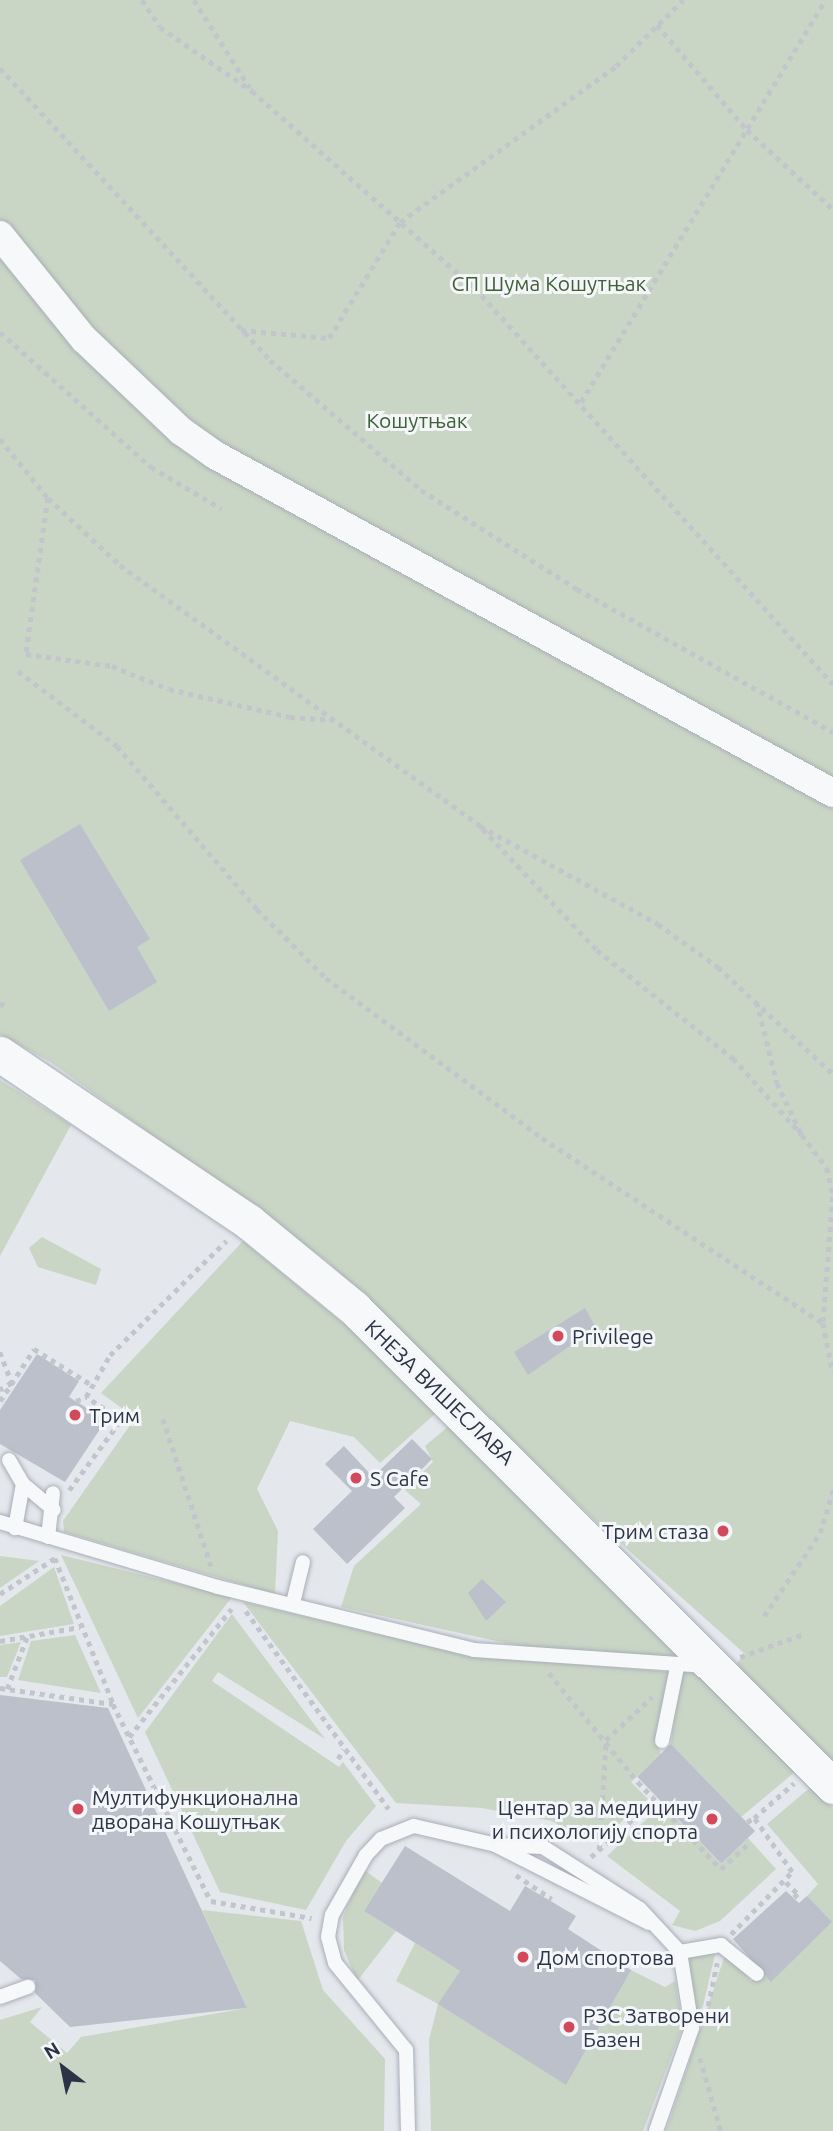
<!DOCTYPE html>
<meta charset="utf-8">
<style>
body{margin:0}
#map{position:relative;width:833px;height:2131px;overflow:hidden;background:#e4e7ec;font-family:Ubuntu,sans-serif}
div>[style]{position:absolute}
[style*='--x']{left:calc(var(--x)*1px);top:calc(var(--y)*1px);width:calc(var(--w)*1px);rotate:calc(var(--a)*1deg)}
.green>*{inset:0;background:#c9d6c5}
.building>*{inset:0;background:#bbc0ca;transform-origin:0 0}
.path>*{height:4.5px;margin-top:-2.25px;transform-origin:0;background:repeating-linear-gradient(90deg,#c2c5cb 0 5px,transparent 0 10px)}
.roads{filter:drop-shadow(0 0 2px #a9aeb7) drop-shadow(0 0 2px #a9aeb7)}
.service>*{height:14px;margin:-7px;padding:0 7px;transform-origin:7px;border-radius:7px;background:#f7f8fa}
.minor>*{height:28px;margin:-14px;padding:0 14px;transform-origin:14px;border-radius:14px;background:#f7f8fa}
.tertiary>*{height:35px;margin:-17.5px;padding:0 17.5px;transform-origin:17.5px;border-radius:17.5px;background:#f7f8fa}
.dots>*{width:19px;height:19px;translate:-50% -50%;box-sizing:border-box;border:4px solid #f4f6f9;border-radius:50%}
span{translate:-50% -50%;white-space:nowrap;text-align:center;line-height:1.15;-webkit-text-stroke:6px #f4f6f9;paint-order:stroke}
.park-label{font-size:21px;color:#3f6138}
.poi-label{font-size:21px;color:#2b3445}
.left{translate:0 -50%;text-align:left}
.right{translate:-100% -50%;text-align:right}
.street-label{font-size:21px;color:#2b3445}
.north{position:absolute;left:28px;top:2033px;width:70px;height:70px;-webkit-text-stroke:5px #f4f6f9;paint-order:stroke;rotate:328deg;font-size:19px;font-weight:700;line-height:28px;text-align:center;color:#2b3445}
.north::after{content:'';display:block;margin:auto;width:24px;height:32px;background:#2b3445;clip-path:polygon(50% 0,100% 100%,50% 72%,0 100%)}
</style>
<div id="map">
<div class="green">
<i style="clip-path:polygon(0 0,833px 0,833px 1767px,736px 1664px,745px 1654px,600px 1525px,328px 1262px,52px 1063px,0 1034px)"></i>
<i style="clip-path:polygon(0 1080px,71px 1125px,0 1256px)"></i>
<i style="clip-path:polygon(42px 1237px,101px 1269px,96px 1285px,38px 1267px,29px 1248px)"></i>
<i style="clip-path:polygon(243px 1241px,360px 1337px,436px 1413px,380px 1463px,354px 1437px,290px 1421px,257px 1489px,278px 1531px,275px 1594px,64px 1532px,63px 1521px,135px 1418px,101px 1393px)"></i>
<i style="clip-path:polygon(450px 1425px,690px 1662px,533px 1649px,341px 1607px,354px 1566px,421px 1504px,405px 1490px,433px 1462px,425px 1446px)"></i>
<i style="clip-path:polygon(61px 1555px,232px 1597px,138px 1718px)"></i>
<i style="clip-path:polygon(0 1556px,39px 1561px,0 1588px)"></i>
<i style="clip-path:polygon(54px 1567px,74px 1624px,0 1636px,0 1606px)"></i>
<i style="clip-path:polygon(243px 1602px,467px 1655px,670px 1672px,655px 1738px,661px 1754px,631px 1782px,648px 1799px,604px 1837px,582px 1838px,552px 1821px,482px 1808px,396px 1803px)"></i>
<i style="clip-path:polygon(232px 1614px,325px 1739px,218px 1672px,212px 1681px,339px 1767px,343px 1762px,376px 1806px,346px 1841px,306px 1910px,220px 1892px,145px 1732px)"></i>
<i style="clip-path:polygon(75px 1635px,101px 1693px,18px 1680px,31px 1641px)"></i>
<i style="clip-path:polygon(21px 1642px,7px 1677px,0 1677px,0 1645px)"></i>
<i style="clip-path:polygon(680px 1671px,699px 1672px,796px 1771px,741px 1817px,671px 1744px)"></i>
<i style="clip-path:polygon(812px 1786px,833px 1808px,833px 2131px,666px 2131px,726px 1952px,751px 1981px,764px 1974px,771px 1981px,831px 1923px,807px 1896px,818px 1884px,767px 1824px)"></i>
<i style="clip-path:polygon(663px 1804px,721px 1864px,748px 1838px,776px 1869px,720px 1921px,695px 1931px,672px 1925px,680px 1911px,607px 1856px)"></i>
<i style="clip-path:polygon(363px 1869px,382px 1883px,364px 1911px,396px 1931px,357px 1981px,344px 1950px,343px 1917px)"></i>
<i style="clip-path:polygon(202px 1910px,301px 1921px,323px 1990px,385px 2059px,384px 2131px,0 2131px,0 2020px,42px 2007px,30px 2022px,67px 2053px,81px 2037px,247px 2008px)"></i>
<i style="clip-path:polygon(415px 1943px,460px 1971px,439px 2004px,631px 1970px,665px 1987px,675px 1981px,683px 2026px,643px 2131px,431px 2131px,429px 2040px,438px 2004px,396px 1981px)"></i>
<i style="clip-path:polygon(716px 1950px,703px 2006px,695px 2022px,686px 1958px)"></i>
</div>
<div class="building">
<i style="clip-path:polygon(80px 824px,150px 939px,137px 947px,157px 982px,109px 1011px,20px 860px)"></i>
<i style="clip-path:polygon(585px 1308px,596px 1328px,528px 1375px,514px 1352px)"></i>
<i style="clip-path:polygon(37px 1354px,79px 1381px,69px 1397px,106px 1420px,65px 1482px,0 1444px,0 1410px)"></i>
<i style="clip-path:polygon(412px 1439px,432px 1459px,394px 1497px,405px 1508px,347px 1564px,313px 1529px,352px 1491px,325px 1464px,344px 1446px,373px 1477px)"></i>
<i style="clip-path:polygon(482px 1579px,506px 1602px,486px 1621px,468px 1593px)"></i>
<i style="clip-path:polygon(0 1695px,108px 1708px,247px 2008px,70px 2027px,35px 1993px,35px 1980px,21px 1979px,0 1961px)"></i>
<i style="left:671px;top:1744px;width:121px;height:47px;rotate:46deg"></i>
<i style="clip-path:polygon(405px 1846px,510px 1911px,525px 1886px,576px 1916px,568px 1929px,631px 1970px,566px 2085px,438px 2004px,460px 1971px,364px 1911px)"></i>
<i style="clip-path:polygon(786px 1891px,799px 1903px,807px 1896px,832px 1922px,771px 1982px,733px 1939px)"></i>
</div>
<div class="path">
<i style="--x:142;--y:0;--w:32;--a:56"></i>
<i style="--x:160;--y:27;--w:112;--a:34.8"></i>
<i style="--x:252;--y:91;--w:298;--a:41.5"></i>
<i style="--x:475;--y:288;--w:534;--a:47.89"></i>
<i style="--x:194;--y:0;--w:104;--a:57.5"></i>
<i style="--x:657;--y:25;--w:138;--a:49.4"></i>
<i style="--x:747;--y:130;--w:117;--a:42.6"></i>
<i style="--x:0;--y:68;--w:398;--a:47.2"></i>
<i style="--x:270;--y:360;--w:199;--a:40.7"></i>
<i style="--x:421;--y:490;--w:185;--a:32.4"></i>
<i style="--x:577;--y:589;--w:293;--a:29.2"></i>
<i style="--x:241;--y:330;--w:88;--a:5.2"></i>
<i style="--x:329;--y:338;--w:136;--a:-58.5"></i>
<i style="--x:400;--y:222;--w:266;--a:-35.8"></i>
<i style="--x:616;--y:66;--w:94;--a:-44.6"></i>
<i style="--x:0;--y:332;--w:203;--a:41.8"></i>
<i style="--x:151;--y:467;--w:82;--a:30.6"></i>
<i style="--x:581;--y:402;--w:470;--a:-58.7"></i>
<i style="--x:0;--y:439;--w:76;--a:50.9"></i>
<i style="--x:48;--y:498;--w:98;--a:42.9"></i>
<i style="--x:120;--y:565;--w:445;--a:35.9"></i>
<i style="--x:480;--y:826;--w:203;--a:28.8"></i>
<i style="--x:658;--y:924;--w:74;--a:35.6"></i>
<i style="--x:718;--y:967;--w:157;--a:42.9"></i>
<i style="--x:48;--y:498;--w:158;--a:98"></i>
<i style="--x:26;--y:654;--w:87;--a:7.9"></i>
<i style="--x:112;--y:666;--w:61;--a:22"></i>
<i style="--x:169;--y:689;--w:124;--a:13"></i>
<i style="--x:290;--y:717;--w:42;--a:4.1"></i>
<i style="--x:18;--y:671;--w:124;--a:37.1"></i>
<i style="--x:117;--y:746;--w:215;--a:49.3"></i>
<i style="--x:257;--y:909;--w:98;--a:45"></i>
<i style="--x:326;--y:978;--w:269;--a:36.5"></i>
<i style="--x:542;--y:1138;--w:336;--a:33.4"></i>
<i style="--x:483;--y:829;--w:166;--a:46.7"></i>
<i style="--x:597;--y:950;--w:174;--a:38.5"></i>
<i style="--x:733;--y:1058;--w:103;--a:48.1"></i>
<i style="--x:757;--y:1002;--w:83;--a:76.1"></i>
<i style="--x:777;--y:1083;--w:58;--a:64.3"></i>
<i style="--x:802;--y:1135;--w:41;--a:52.9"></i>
<i style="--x:827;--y:1168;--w:26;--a:77"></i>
<i style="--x:0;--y:1003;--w:6;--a:31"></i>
<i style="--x:833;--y:1197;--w:126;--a:94.5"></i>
<i style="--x:823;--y:1323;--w:51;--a:78.7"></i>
<i style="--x:0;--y:1352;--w:33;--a:69"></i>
<i style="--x:12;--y:1383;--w:14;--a:150"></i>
<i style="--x:0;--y:1401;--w:62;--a:-56.8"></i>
<i style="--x:34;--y:1349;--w:68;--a:31.8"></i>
<i style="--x:76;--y:1401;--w:11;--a:-22"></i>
<i style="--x:163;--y:1419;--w:155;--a:71.9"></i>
<i style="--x:69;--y:1490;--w:87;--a:-53.4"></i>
<i style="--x:121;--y:1420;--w:42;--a:-146.7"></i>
<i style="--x:86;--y:1397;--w:48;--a:-60.3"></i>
<i style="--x:110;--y:1355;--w:163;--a:-44.5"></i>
<i style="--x:0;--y:1594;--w:66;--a:-33.2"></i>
<i style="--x:55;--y:1558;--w:156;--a:68.2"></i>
<i style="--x:246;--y:1611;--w:244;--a:54.2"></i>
<i style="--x:764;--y:1616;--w:100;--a:-56"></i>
<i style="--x:820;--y:1533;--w:45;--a:-73.2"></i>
<i style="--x:0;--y:1641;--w:81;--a:-9.9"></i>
<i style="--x:740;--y:1657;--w:68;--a:-19.8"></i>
<i style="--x:549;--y:1673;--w:141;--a:50.8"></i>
<i style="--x:638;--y:1782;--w:120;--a:46.3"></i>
<i style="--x:721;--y:1869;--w:35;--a:-43"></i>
<i style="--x:0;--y:1688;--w:114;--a:8.1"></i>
<i style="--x:113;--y:1704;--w:220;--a:63.6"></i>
<i style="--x:211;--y:1901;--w:102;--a:9.6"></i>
<i style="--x:7;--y:1689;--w:56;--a:-69"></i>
<i style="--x:129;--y:1737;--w:164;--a:-51.4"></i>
<i style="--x:338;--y:1759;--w:11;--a:-63"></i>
<i style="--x:747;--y:1822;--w:8;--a:-30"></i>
<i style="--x:599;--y:1850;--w:110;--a:-86.4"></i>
<i style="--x:606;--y:1740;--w:63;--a:-43.1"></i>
<i style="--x:591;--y:1857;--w:85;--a:-42.1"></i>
<i style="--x:516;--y:1875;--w:43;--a:33.7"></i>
<i style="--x:786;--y:1882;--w:17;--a:45"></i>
<i style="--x:798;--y:1894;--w:7;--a:135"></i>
<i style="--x:731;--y:1934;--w:87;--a:-45.5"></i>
<i style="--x:792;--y:1872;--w:66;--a:-125.1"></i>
<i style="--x:754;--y:1818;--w:53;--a:-41.2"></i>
<i style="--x:708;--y:2006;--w:44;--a:-78.2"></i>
<i style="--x:700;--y:2058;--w:76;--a:74"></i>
</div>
<div class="roads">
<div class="service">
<i style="--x:9;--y:1460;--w:28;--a:60"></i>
<i style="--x:23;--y:1484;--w:45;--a:100.3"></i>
<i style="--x:23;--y:1484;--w:40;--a:40"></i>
<i style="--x:0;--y:1522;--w:227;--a:16.6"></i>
<i style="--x:218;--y:1587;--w:264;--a:13.8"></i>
<i style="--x:474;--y:1650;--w:234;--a:3.9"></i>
<i style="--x:48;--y:1537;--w:44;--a:-83.5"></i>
<i style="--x:293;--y:1603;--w:42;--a:-76.3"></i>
<i style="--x:662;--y:1741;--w:76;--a:-78.5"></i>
<i style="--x:497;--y:1846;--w:170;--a:26.9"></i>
<i style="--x:680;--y:1952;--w:42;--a:-9.7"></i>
<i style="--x:721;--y:1945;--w:46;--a:38.9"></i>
<i style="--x:0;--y:1997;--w:30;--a:-20"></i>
<i style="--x:408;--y:2131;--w:81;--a:-91.4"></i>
<i style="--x:406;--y:2050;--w:112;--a:-129.2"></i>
<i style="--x:335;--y:1963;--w:27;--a:-105"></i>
<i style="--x:328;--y:1937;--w:22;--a:-80"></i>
<i style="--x:332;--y:1915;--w:69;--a:-60.5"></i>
<i style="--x:366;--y:1855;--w:22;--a:-47"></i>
<i style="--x:381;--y:1839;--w:35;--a:-22"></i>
<i style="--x:414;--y:1826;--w:84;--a:13"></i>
<i style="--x:496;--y:1845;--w:47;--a:2.4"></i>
<i style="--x:543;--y:1847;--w:115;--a:32.6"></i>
<i style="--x:640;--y:1909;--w:59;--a:47.1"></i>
<i style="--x:680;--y:1952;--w:77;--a:81"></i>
<i style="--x:692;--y:2028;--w:109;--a:109.3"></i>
</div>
<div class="minor">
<i style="--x:0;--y:235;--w:134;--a:51.1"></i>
<i style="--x:84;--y:339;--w:134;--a:43.5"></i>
<i style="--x:181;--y:431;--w:42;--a:35.2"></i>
<i style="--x:215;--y:455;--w:704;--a:28.68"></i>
</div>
<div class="tertiary">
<i style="--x:0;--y:1054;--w:300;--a:34"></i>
<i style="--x:249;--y:1222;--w:136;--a:39.3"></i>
<i style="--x:354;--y:1308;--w:677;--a:44.94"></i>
</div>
</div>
<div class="dots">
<i style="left:558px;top:1336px;background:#d1495b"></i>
<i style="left:75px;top:1415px;background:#d1495b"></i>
<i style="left:356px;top:1478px;background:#d1495b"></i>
<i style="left:723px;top:1531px;background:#d1495b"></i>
<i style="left:78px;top:1809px;background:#d1495b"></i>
<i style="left:712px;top:1819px;background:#d1495b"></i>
<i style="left:523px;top:1957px;background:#d1495b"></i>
<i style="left:569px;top:2027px;background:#d1495b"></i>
</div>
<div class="park-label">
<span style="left:549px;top:283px">СП Шума Кошутњак</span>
<span style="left:417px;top:420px">Кошутњак</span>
</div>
<div class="poi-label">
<span class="left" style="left:572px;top:1336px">Privilege</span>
<span class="left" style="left:89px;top:1415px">Трим</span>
<span class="left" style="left:370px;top:1478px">S Cafe</span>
<span class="right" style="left:709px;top:1531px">Трим стаза</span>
<span class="left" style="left:92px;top:1809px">Мултифункционална<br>дворана Кошутњак</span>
<span class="right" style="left:698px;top:1819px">Центар за медицину<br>и психологију спорта</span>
<span class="left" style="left:537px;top:1957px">Дом спортова</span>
<span class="left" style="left:583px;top:2027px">РЗС Затворени<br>Базен</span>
</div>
<div class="street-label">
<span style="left:440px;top:1392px;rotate:44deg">КНЕЗА ВИШЕСЛАВА</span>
</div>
<div class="north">N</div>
</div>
